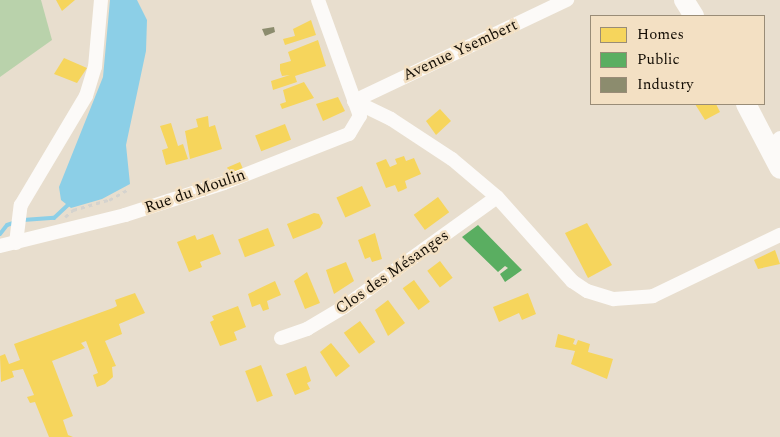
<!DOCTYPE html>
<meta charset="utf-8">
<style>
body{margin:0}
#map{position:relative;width:780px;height:437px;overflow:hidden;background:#e8dece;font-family:Spectral,serif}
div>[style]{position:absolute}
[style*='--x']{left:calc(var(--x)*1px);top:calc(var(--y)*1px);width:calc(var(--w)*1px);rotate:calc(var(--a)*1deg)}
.green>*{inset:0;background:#b9d2ab}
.water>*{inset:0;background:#8ccfe7}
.homes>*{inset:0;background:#f6d55c;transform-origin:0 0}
.public>*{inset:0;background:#5aae61}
.industry>*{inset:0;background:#8c8c6e}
.stream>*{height:4px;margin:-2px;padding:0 2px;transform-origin:2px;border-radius:2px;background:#8ccfe7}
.path>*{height:2.5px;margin-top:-1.25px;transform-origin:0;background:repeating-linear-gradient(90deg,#d5d3ce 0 4px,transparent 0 8px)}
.street>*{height:14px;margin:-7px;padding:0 7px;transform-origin:7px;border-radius:7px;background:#fcfaf8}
.secondary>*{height:20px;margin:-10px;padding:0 10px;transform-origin:10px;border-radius:10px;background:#fcfaf8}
span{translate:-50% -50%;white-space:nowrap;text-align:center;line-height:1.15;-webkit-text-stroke:5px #f3e0c3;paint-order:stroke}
.street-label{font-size:16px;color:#130d04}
.legend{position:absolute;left:590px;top:15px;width:175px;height:90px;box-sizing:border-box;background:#f3e0c3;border:1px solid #998c77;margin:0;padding:6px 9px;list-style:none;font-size:15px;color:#130d04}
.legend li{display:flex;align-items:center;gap:10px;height:25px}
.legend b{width:25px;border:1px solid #998c77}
</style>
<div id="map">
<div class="green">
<i style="clip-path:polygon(0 0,41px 0,52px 40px,0 77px)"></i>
</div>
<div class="water">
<i style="clip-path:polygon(110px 0,137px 0,147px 20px,146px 51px,126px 145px,130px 184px,102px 199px,71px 208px,61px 200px,59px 187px,103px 77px)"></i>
</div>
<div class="homes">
<i style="clip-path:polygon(56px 0,75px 0,62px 11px)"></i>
<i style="clip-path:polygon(311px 20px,316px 35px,285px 45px,283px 39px,295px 36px,293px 29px)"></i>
<i style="clip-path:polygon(318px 40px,326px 66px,295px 76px,297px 82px,273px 90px,271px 81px,290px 75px,282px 76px,280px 70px,280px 64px,291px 61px,288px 52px)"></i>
<i style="clip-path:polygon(64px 58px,87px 68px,77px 83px,54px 74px)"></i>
<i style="clip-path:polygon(304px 82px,314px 98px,282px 109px,280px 104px,286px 102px,283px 90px)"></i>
<i style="clip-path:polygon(338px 97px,345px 111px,323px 121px,316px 104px)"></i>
<i style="clip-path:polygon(695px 104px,716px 104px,720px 112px,705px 120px)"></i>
<i style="clip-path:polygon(440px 109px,451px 121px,436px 135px,426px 121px)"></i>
<i style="clip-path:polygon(208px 116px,209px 127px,215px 125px,222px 149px,190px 159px,185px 131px,198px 127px,196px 119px)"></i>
<i style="clip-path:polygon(171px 123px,178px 146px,183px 144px,188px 159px,166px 165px,162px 150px,168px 148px,160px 126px)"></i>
<i style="left:285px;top:124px;width:17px;height:32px;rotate:69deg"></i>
<i style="clip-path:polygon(404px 156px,406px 161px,414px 158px,421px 174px,405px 181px,407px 188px,403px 190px,398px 192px,395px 185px,386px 188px,376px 163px,386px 159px,390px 167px,397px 164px,395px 159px)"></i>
<i style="left:240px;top:162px;width:8px;height:14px;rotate:67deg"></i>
<i style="left:362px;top:186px;width:22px;height:28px;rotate:66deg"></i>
<i style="left:438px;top:197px;width:19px;height:30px;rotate:54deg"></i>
<i style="clip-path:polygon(314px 213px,319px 214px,323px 223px,320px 228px,293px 239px,287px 224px)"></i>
<i style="clip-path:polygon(587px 223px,612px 265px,588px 278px,565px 233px)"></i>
<i style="left:268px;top:228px;width:19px;height:32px;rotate:69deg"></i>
<i style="clip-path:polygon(375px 233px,382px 259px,372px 262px,370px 257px,365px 259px,358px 240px)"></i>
<i style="clip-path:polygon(213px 234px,221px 254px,200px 262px,202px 267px,189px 272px,177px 242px,195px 235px,197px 240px)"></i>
<i style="clip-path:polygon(775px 250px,780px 264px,758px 269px,754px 260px)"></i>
<i style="left:440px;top:261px;width:21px;height:16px;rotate:53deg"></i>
<i style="clip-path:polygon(346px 262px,354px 281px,334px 294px,326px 270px)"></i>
<i style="clip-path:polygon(307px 272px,320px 303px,305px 309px,294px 281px)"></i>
<i style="left:414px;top:280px;width:27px;height:14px;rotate:54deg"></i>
<i style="clip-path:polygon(275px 281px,281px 295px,267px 301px,269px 309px,263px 311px,260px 304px,252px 307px,248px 294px)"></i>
<i style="clip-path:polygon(135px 293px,145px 313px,119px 324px,122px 334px,105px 341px,116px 366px,112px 367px,113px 377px,105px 384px,97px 387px,93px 375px,98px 373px,86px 341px,81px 343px,85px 348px,52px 361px,73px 416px,63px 420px,68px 435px,73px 437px,49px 437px,35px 402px,30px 403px,27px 397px,34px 395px,23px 369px,12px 371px,14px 377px,1px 382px,0 356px,5px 354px,9px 364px,20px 360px,14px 344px,113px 308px,117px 306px,115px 300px)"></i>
<i style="clip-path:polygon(528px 293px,536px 314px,522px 320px,519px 313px,499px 322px,493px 307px)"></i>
<i style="clip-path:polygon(388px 300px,405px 323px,388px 336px,375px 310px)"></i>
<i style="clip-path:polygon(238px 306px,246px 327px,234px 332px,237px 340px,220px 346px,210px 322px,214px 320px,212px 316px)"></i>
<i style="left:360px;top:321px;width:26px;height:20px;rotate:54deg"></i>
<i style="clip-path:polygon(558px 334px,575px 339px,573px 344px,576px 345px,578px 340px,590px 344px,588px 352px,613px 359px,607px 379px,571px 364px,575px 351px,555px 347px)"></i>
<i style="clip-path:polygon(331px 343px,350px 366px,336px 377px,320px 352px)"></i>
<i style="left:261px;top:365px;width:33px;height:17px;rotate:69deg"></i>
<i style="clip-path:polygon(306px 366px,311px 381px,307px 383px,310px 389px,295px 395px,286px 374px)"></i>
</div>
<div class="public">
<i style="clip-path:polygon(478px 225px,522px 270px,505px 282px,500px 274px,508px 268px,505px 266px,498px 272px,462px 237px)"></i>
</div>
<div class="industry">
<i style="clip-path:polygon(274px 27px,275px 32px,265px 36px,262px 29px)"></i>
</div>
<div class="stream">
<i style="--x:23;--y:220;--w:31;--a:-4"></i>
<i style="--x:54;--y:218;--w:19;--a:-43"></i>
<i style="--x:0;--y:234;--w:11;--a:-52"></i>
<i style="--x:7;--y:225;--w:9;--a:-18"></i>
</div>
<div class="path">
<i style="--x:65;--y:217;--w:11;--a:-41"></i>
<i style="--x:73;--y:210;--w:37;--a:-16"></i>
<i style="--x:109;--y:200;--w:21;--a:-29"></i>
</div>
<div class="street">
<i style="--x:354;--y:101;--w:41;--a:25.9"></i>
<i style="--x:391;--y:119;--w:73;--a:33.3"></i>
<i style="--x:452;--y:159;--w:59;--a:40.2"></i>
<i style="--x:497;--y:197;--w:113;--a:48.2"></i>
<i style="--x:572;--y:281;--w:18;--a:34"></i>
<i style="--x:587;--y:291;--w:28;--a:17"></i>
<i style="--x:614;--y:299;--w:39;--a:-4"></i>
<i style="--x:653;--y:296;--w:141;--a:-25.7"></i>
<i style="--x:354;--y:101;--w:236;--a:-25.4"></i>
<i style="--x:769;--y:148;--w:15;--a:-42"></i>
<i style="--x:16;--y:243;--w:38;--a:-83"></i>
<i style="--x:21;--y:205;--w:127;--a:-59.2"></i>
<i style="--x:86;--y:96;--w:30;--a:-73"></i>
<i style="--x:95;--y:67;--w:67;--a:-84.9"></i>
<i style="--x:0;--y:246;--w:129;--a:-13.9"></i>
<i style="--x:125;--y:215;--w:104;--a:-17.9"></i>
<i style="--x:224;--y:183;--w:134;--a:-21.4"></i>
<i style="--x:349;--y:134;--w:21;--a:-59"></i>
<i style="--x:360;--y:116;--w:123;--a:-109.9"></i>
<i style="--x:281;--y:338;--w:28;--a:-19"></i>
<i style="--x:307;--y:329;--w:43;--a:-30.7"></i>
<i style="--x:344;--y:307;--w:188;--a:-35.7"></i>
</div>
<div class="secondary">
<i style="--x:684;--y:0;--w:19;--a:58"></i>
<i style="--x:746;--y:104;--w:73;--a:62.4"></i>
</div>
<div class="street-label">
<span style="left:460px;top:50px;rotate:-25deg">Avenue Ysembert</span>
<span style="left:195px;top:191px;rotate:-19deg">Rue du Moulin</span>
<span style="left:392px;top:272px;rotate:-35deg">Clos des Mésanges</span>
</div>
<ul class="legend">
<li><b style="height:14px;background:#f6d55c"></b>Homes</li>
<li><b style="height:14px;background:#5aae61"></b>Public</li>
<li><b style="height:14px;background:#8c8c6e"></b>Industry</li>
</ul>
</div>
